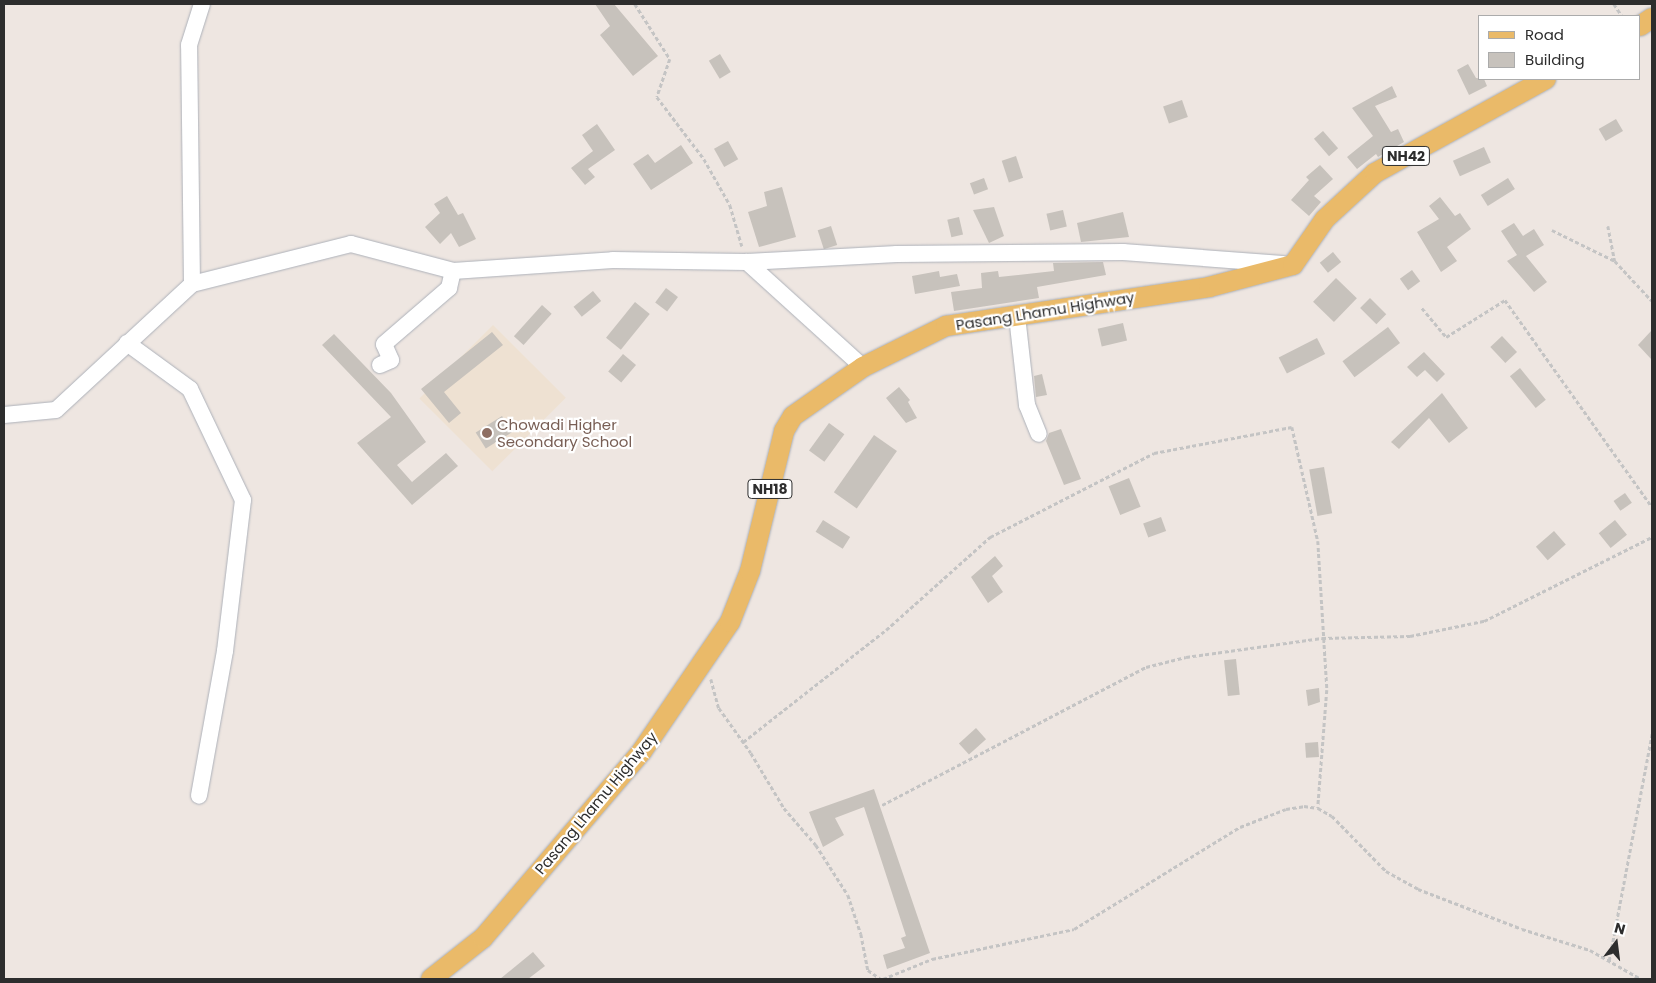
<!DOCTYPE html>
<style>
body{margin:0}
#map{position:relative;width:1656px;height:983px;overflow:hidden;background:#eee6e1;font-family:Poppins,sans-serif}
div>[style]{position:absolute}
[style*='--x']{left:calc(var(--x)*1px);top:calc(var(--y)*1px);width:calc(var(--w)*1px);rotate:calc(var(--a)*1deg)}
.education>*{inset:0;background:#eee1d2;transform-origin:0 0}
.building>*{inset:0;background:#c7c2bc;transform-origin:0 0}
.path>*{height:2.5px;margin-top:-1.25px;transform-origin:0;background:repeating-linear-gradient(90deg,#c4c4c4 0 4px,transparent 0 6.5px)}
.roads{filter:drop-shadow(0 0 1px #adb1b9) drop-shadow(0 0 1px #adb1b9)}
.minor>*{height:16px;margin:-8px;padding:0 8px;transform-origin:8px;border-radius:8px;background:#fff}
.major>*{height:20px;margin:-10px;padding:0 10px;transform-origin:10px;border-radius:10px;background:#eaba69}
.dots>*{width:14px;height:14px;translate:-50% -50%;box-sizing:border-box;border:2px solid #fff;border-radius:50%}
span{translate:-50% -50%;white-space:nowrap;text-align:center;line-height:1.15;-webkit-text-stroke:4.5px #fff;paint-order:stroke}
.shield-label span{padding:1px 4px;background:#fff;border:1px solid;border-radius:4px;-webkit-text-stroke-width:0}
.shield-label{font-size:14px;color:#2d2d2d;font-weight:700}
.street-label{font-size:15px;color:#2d2d2d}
.education-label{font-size:15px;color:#785e54}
.left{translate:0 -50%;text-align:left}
.frame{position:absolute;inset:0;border:5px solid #2d2d2d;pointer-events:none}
.legend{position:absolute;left:1478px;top:15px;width:162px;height:65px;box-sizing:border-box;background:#fff;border:1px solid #ababab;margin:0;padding:6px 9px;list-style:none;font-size:15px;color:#2d2d2d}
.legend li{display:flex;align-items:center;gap:10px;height:25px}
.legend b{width:25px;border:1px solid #ababab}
.north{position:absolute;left:1591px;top:918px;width:50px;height:50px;-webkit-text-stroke:4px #fff;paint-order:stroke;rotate:15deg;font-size:14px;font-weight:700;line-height:20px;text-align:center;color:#2d2d2d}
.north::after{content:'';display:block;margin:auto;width:18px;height:22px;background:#2d2d2d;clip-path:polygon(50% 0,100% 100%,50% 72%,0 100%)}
</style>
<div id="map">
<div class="education">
<i style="left:493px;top:325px;width:103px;height:104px;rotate:45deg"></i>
</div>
<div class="building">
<i style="clip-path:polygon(595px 4px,614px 4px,658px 56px,633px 76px,600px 35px,610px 26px)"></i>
<i style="left:720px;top:54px;width:21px;height:13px;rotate:59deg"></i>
<i style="clip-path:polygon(1468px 64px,1476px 78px,1484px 79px,1487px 86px,1469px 95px,1457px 70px)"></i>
<i style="clip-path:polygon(1392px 86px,1397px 97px,1375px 106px,1391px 132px,1398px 129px,1404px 142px,1378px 157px,1376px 154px,1357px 169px,1347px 157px,1373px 136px,1352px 108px)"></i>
<i style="left:1182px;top:100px;width:18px;height:20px;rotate:71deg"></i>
<i style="left:1616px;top:119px;width:14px;height:20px;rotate:60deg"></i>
<i style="clip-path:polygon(597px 124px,615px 150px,588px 169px,595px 177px,585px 185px,571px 168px,593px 151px,582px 135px)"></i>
<i style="left:1323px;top:131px;width:23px;height:12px;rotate:49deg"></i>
<i style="left:728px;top:141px;width:21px;height:16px;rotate:61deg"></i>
<i style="clip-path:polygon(681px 145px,693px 163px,651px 190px,633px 164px,648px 154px,655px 163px)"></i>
<i style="left:1484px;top:147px;width:17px;height:34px;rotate:66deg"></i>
<i style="left:1016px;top:156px;width:23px;height:15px;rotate:72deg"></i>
<i style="clip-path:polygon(1320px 165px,1333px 179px,1314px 196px,1321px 202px,1309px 216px,1291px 200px,1309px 180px,1306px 177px)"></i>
<i style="left:984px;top:178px;width:12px;height:15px;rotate:70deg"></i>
<i style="left:1508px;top:178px;width:13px;height:32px;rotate:58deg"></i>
<i style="clip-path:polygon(782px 187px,796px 237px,759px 247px,748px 212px,767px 206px,764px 192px)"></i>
<i style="clip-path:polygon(447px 196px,458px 215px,463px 213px,476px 239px,459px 247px,451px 233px,440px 244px,425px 227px,440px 213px,434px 204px)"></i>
<i style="clip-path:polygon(1440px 197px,1455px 216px,1460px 213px,1471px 229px,1447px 247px,1457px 261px,1441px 272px,1417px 232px,1439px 219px,1429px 206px)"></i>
<i style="clip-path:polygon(994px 207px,1004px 236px,989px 243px,973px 210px)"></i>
<i style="left:1063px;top:210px;width:17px;height:17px;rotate:77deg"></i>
<i style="clip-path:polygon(1123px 212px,1129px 237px,1081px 242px,1077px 223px)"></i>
<i style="left:959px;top:217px;width:18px;height:12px;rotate:77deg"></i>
<i style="clip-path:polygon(1514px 223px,1523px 236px,1534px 229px,1544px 245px,1526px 256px,1547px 282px,1534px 292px,1507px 261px,1517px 255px,1501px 231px)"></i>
<i style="left:831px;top:226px;width:20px;height:14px;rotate:72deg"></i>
<i style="left:1333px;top:252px;width:13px;height:17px;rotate:51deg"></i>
<i style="clip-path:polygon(1103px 262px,1106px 275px,1037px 287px,1039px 298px,954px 311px,951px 292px,982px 288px,981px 273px,998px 271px,999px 277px,1054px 271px,1053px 263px)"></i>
<i style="left:1412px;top:270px;width:14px;height:15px;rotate:54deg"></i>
<i style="clip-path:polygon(939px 271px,940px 277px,957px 274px,960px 286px,915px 294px,912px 276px)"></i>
<i style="left:1336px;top:278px;width:29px;height:33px;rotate:44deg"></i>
<i style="left:666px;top:288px;width:15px;height:18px;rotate:37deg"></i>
<i style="left:593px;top:291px;width:13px;height:25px;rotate:51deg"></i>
<i style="left:1370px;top:298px;width:23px;height:14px;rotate:45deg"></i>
<i style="left:635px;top:302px;width:19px;height:46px;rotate:39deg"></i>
<i style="left:542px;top:305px;width:13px;height:42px;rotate:42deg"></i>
<i style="left:1123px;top:323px;width:18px;height:26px;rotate:77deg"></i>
<i style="left:1388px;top:327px;width:20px;height:57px;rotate:53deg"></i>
<i style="clip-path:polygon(1652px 330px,1652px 360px,1638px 345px)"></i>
<i style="clip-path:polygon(492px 332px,503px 345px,444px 392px,461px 413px,449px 423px,421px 389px)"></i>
<i style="clip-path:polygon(334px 334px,391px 393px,426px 442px,397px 465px,412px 482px,446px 453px,458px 466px,412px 505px,357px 443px,391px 417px,322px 345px)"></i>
<i style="left:1502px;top:336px;width:22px;height:16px;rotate:47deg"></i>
<i style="left:1317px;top:338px;width:18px;height:43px;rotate:63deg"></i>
<i style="clip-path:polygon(1424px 352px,1445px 374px,1437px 382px,1425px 370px,1417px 377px,1407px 367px)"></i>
<i style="left:623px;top:354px;width:17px;height:23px;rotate:40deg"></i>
<i style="left:1520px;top:368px;width:41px;height:13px;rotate:51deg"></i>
<i style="clip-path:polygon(1042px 374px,1047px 395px,1036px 397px,1034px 376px)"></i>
<i style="clip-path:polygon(899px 387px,910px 400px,908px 402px,917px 418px,906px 423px,886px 398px)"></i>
<i style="clip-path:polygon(1442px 393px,1468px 428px,1449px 443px,1429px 418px,1399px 449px,1391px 442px)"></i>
<i style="left:502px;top:416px;width:19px;height:31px;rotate:58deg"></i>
<i style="left:829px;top:423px;width:19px;height:34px;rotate:36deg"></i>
<i style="clip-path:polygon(1061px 429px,1081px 479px,1064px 485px,1046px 441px,1049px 433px)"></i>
<i style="left:874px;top:435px;width:28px;height:70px;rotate:35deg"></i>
<i style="left:1324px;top:467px;width:47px;height:15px;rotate:80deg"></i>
<i style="left:1129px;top:478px;width:31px;height:22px;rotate:68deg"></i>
<i style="left:1625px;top:493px;width:12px;height:14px;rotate:55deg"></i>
<i style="left:1161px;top:517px;width:15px;height:19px;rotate:70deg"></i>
<i style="left:823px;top:520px;width:32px;height:14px;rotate:32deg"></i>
<i style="left:1615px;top:520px;width:19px;height:21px;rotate:51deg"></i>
<i style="left:1554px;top:531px;width:18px;height:24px;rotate:49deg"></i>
<i style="clip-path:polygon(995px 556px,1003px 566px,992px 576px,1003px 592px,988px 603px,971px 577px)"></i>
<i style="left:1236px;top:659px;width:36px;height:12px;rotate:84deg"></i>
<i style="clip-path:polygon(1319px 688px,1320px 702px,1308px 706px,1306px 690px)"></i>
<i style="left:976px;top:728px;width:15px;height:23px;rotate:48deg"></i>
<i style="left:1318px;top:742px;width:15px;height:13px;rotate:86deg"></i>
<i style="clip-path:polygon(874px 789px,930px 953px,887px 969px,883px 955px,905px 948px,901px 938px,906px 936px,864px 807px,835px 818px,844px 835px,823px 847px,809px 812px)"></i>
<i style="clip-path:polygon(533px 952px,545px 966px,528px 979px,500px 979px)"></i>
</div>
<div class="path">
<i style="--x:635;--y:4;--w:65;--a:57.5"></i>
<i style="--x:670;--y:59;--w:40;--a:108.9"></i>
<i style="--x:657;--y:97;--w:78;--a:52.8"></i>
<i style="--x:704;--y:159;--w:53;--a:60.5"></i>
<i style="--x:730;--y:205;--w:43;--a:73.7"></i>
<i style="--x:1614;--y:4;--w:14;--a:56"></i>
<i style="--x:1608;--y:226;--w:36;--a:79"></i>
<i style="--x:1615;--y:261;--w:54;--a:47.2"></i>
<i style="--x:1552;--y:230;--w:70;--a:26.2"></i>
<i style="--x:1422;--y:308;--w:38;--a:50"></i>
<i style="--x:1446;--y:337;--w:70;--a:-32.1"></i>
<i style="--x:1505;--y:300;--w:254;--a:54.6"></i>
<i style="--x:711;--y:679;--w:30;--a:75"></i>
<i style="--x:719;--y:708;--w:55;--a:54.6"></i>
<i style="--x:751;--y:753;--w:64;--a:59"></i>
<i style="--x:784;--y:808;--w:49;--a:49.1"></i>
<i style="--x:816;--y:845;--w:59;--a:57.4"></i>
<i style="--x:848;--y:895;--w:41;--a:71.6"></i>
<i style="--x:861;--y:934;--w:37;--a:79"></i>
<i style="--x:868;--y:970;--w:16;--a:35"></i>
<i style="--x:743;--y:742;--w:182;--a:-38.1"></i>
<i style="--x:886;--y:630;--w:140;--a:-41.8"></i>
<i style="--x:990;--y:537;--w:184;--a:-27.1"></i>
<i style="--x:1154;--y:453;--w:140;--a:-10.7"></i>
<i style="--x:1292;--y:427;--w:117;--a:77.2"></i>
<i style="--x:1318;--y:541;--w:149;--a:86.5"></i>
<i style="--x:1327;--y:690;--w:118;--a:94.4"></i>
<i style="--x:882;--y:805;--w:298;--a:-27.6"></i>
<i style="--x:1146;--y:667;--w:41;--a:-14"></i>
<i style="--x:1186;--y:657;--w:137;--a:-8"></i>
<i style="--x:1322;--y:638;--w:88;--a:-1.3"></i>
<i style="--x:1410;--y:636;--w:76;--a:-11.5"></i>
<i style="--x:1484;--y:621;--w:188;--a:-26.6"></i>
<i style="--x:1609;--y:961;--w:231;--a:-79.3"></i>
<i style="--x:883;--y:979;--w:53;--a:-22.2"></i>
<i style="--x:932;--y:959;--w:145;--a:-11.9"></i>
<i style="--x:1074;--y:929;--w:195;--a:-31.6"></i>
<i style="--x:1240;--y:827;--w:49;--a:-21.4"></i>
<i style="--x:1286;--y:809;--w:18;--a:-9"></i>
<i style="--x:1304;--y:806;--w:14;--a:8"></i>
<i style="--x:1318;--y:808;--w:16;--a:30"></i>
<i style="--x:1332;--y:816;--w:77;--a:45.5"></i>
<i style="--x:1386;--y:871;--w:37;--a:29"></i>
<i style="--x:1418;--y:889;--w:111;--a:21"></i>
<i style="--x:1522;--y:929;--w:71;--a:17.2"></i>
<i style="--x:1590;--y:950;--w:59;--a:29.6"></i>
</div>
<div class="roads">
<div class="minor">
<i style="--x:747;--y:262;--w:156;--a:42.2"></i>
<i style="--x:192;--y:284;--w:239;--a:-90.7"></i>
<i style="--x:189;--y:45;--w:43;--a:-72.4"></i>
<i style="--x:1017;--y:316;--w:90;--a:83.6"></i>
<i style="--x:1027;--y:405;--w:31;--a:68"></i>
<i style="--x:127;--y:343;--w:78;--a:36.1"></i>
<i style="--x:190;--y:389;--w:123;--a:64.5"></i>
<i style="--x:243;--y:500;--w:152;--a:96.8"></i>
<i style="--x:225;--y:651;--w:147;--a:100.2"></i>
<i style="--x:380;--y:365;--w:12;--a:-24"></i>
<i style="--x:391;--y:360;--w:17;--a:-114"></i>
<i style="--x:384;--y:344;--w:86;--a:-40.7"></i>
<i style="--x:449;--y:288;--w:17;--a:-77"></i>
<i style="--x:4;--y:415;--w:52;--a:-5.5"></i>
<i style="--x:56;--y:410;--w:185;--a:-42.8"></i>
<i style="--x:192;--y:284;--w:164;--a:-14.1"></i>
<i style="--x:351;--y:244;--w:106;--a:14.8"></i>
<i style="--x:453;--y:271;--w:160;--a:-3.9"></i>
<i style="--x:613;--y:260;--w:134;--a:0.9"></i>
<i style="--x:747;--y:262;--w:150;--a:-3.1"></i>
<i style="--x:897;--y:254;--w:226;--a:-0.5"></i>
<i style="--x:1123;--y:252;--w:160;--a:4.3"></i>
</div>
<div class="major">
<i style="--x:1640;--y:26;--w:14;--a:-34"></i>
<i style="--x:431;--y:979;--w:66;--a:-38.3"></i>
<i style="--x:483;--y:938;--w:245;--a:-49.6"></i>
<i style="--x:642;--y:751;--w:156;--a:-55.7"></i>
<i style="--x:730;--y:622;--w:55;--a:-68.6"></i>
<i style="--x:750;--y:571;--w:144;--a:-76.3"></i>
<i style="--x:784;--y:431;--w:17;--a:-59"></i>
<i style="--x:793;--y:416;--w:85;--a:-35"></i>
<i style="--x:863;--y:367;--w:93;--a:-26.3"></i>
<i style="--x:946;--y:326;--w:266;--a:-8.4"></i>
<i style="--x:1209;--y:287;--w:87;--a:-14.7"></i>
<i style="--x:1293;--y:265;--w:56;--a:-55.2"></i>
<i style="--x:1325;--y:219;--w:68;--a:-42.6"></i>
<i style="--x:1375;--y:173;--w:195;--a:-28.8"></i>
</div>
</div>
<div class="dots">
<i style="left:487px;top:433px;background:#8d6e63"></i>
</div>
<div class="shield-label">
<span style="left:1406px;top:156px">NH42</span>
<span style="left:770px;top:489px">NH18</span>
</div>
<div class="street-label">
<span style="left:1045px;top:311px;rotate:-9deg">Pasang Lhamu Highway</span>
<span style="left:596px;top:803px;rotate:-50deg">Pasang Lhamu Highway</span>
</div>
<div class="education-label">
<span class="left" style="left:497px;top:433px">Chowadi Higher<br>Secondary School</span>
</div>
<div class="frame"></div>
<ul class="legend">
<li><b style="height:6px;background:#eaba69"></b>Road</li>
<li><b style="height:14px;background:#c7c2bc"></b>Building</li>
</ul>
<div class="north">N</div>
</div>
